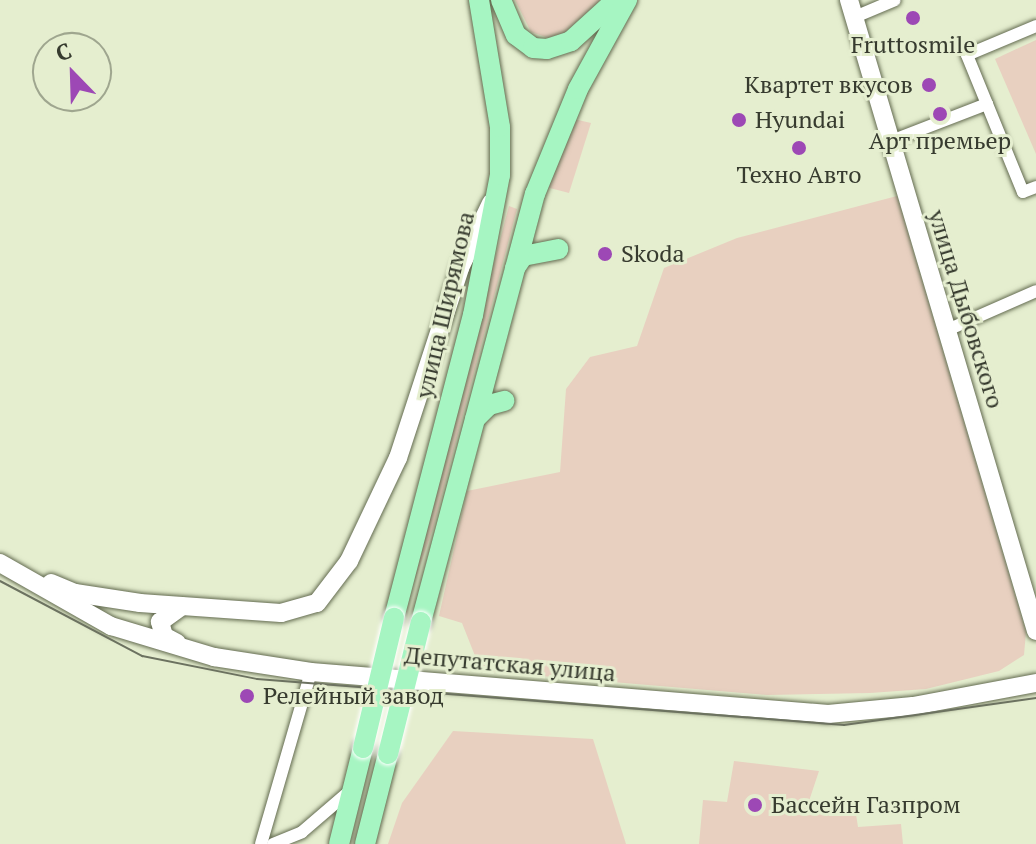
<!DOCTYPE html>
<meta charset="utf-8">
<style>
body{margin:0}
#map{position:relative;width:1036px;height:844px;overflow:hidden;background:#e5eecf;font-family:"PT Serif",serif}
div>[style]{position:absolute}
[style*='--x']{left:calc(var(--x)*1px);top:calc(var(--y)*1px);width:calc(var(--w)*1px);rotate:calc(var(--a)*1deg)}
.green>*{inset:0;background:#e8d0c0}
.roads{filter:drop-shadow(0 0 2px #636b50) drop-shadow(0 0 2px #636b50)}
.street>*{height:12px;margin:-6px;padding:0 6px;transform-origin:6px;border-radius:6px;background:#fff}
.secondary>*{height:18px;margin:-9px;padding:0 9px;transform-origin:9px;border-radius:9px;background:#fff}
.primary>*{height:20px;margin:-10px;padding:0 10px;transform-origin:10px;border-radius:10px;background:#a6f5c2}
.tram>*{height:2px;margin:-1px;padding:0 1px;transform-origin:1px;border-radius:1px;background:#6c7260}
.bridges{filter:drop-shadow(0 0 2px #fff) drop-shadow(0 0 2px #fff)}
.primary-bridge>*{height:20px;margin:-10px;padding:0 10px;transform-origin:10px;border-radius:10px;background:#a6f5c2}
.dots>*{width:22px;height:22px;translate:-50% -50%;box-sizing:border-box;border:4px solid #e5eecf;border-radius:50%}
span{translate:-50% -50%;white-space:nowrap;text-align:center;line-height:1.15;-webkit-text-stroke:6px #e5eecf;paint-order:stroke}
.poi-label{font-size:24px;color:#373b2f}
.right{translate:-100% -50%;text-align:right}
.left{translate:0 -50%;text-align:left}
.street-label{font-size:24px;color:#373b2f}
.north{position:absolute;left:32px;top:32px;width:80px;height:80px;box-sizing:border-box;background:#e5eecf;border:2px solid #9fa68f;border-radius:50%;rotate:337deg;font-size:22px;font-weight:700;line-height:32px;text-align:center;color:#373b2f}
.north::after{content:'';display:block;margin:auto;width:28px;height:36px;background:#9d48b5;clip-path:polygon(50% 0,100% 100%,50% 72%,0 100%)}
</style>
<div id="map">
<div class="green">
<i style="clip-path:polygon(515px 0,600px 0,572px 31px,552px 39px,531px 32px)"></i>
<i style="clip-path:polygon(1036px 40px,1036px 154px,995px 59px)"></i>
<i style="clip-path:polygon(574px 119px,591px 123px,569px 193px,546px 187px)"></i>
<i style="clip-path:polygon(897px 196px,1026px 632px,1024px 655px,999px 671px,926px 689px,870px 693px,767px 695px,481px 671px,462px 623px,439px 616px,467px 491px,560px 472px,566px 389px,590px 357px,637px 346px,664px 268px,737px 238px)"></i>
<i style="clip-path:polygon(509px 206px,517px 209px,433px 529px,414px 582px,423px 528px)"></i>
<i style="clip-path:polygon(453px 731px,593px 739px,626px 844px,388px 844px,402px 803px)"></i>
<i style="clip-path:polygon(734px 761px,819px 771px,804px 816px,855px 808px,858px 827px,901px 824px,903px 844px,699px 844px,703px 800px,727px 802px)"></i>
</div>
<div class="roads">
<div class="street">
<i style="--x:855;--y:17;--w:43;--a:-23"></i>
<i style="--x:987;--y:104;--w:95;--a:67.8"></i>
<i style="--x:1023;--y:192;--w:14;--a:-21"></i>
<i style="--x:891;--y:141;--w:103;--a:-21.1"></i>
<i style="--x:987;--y:104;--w:53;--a:-112.2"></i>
<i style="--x:967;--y:55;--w:75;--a:-22.8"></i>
<i style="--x:945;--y:331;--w:99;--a:-23.7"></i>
<i style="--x:261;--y:844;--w:179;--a:-73.8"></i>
<i style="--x:273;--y:844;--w:31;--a:-22"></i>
<i style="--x:302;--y:832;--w:66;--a:-40.7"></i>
</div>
<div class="secondary">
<i style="--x:849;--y:0;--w:658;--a:73.49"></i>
<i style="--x:0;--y:563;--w:128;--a:29.6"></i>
<i style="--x:111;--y:626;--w:108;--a:16.8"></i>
<i style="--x:214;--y:657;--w:98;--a:8.8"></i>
<i style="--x:311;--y:672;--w:519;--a:4.64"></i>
<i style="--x:828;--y:714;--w:85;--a:-5.4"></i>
<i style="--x:913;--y:706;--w:125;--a:-10.6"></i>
<i style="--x:51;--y:583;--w:26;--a:23"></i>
<i style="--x:75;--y:593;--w:66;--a:8.7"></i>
<i style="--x:140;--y:603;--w:141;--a:4.1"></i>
<i style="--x:281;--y:613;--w:37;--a:-16"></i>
<i style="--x:317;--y:603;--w:53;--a:-52.7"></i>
<i style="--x:349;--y:561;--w:114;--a:-64.6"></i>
<i style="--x:398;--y:458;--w:200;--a:-71.9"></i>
<i style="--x:460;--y:268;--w:72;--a:-64.5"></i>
<i style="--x:177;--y:643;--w:15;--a:-152"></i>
<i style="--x:164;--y:636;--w:15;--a:-106"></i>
<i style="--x:160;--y:622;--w:27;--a:-36"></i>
</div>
<div class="primary">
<i style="--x:501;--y:0;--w:38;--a:67"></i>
<i style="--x:516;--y:35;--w:21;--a:37"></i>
<i style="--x:533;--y:48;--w:14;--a:4"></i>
<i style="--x:547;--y:49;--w:25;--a:-18"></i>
<i style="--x:571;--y:41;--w:61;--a:-42.3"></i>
<i style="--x:515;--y:268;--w:14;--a:-56"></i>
<i style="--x:523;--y:256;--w:36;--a:-11"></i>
<i style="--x:475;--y:419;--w:20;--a:-45"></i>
<i style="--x:489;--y:405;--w:16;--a:-15"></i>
<i style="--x:394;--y:618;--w:313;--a:-75.4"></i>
<i style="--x:473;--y:315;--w:143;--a:-79.1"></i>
<i style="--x:500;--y:175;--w:48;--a:-90"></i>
<i style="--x:500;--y:127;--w:129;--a:-99.4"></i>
<i style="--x:421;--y:622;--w:443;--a:-75.1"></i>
<i style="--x:535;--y:194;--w:113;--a:-67.7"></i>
<i style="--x:578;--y:89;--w:102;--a:-61.2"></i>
<i style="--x:339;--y:844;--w:99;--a:-76"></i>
<i style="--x:365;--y:844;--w:93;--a:-75.7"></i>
</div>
</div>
<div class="tram">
<i style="--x:0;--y:581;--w:161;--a:27.8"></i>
<i style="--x:142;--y:656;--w:117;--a:11.3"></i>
<i style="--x:257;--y:679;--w:589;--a:4.48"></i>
<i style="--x:844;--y:725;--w:194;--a:-8"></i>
</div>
<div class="bridges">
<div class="primary-bridge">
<i style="--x:363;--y:748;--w:134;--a:-76.6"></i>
<i style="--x:388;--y:754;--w:136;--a:-76"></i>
</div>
</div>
<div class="dots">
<i style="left:913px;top:18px;background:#9d48b5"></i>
<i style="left:929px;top:85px;background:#9d48b5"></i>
<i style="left:940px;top:114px;background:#9d48b5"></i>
<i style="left:739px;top:120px;background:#9d48b5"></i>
<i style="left:799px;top:148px;background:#9d48b5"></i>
<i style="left:605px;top:254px;background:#9d48b5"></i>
<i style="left:247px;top:696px;background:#9d48b5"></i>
<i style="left:755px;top:805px;background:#9d48b5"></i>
</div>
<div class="poi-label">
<span style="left:913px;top:45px">Fruttosmile</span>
<span class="right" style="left:913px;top:85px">Квартет вкусов</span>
<span class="left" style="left:755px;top:120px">Hyundai</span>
<span style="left:940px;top:141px">Арт премьер</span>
<span style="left:799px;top:175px">Техно Авто</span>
<span class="left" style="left:621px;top:254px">Skoda</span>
<span class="left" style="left:263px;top:696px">Релейный завод</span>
<span class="left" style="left:771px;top:805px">Бассейн Газпром</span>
</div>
<div class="street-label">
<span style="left:445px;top:305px;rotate:-77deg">улица Ширямова</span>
<span style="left:966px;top:309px;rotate:73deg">улица Дыбовского</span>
<span style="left:510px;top:664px;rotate:5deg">Депутатская улица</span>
</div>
<div class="north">С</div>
</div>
